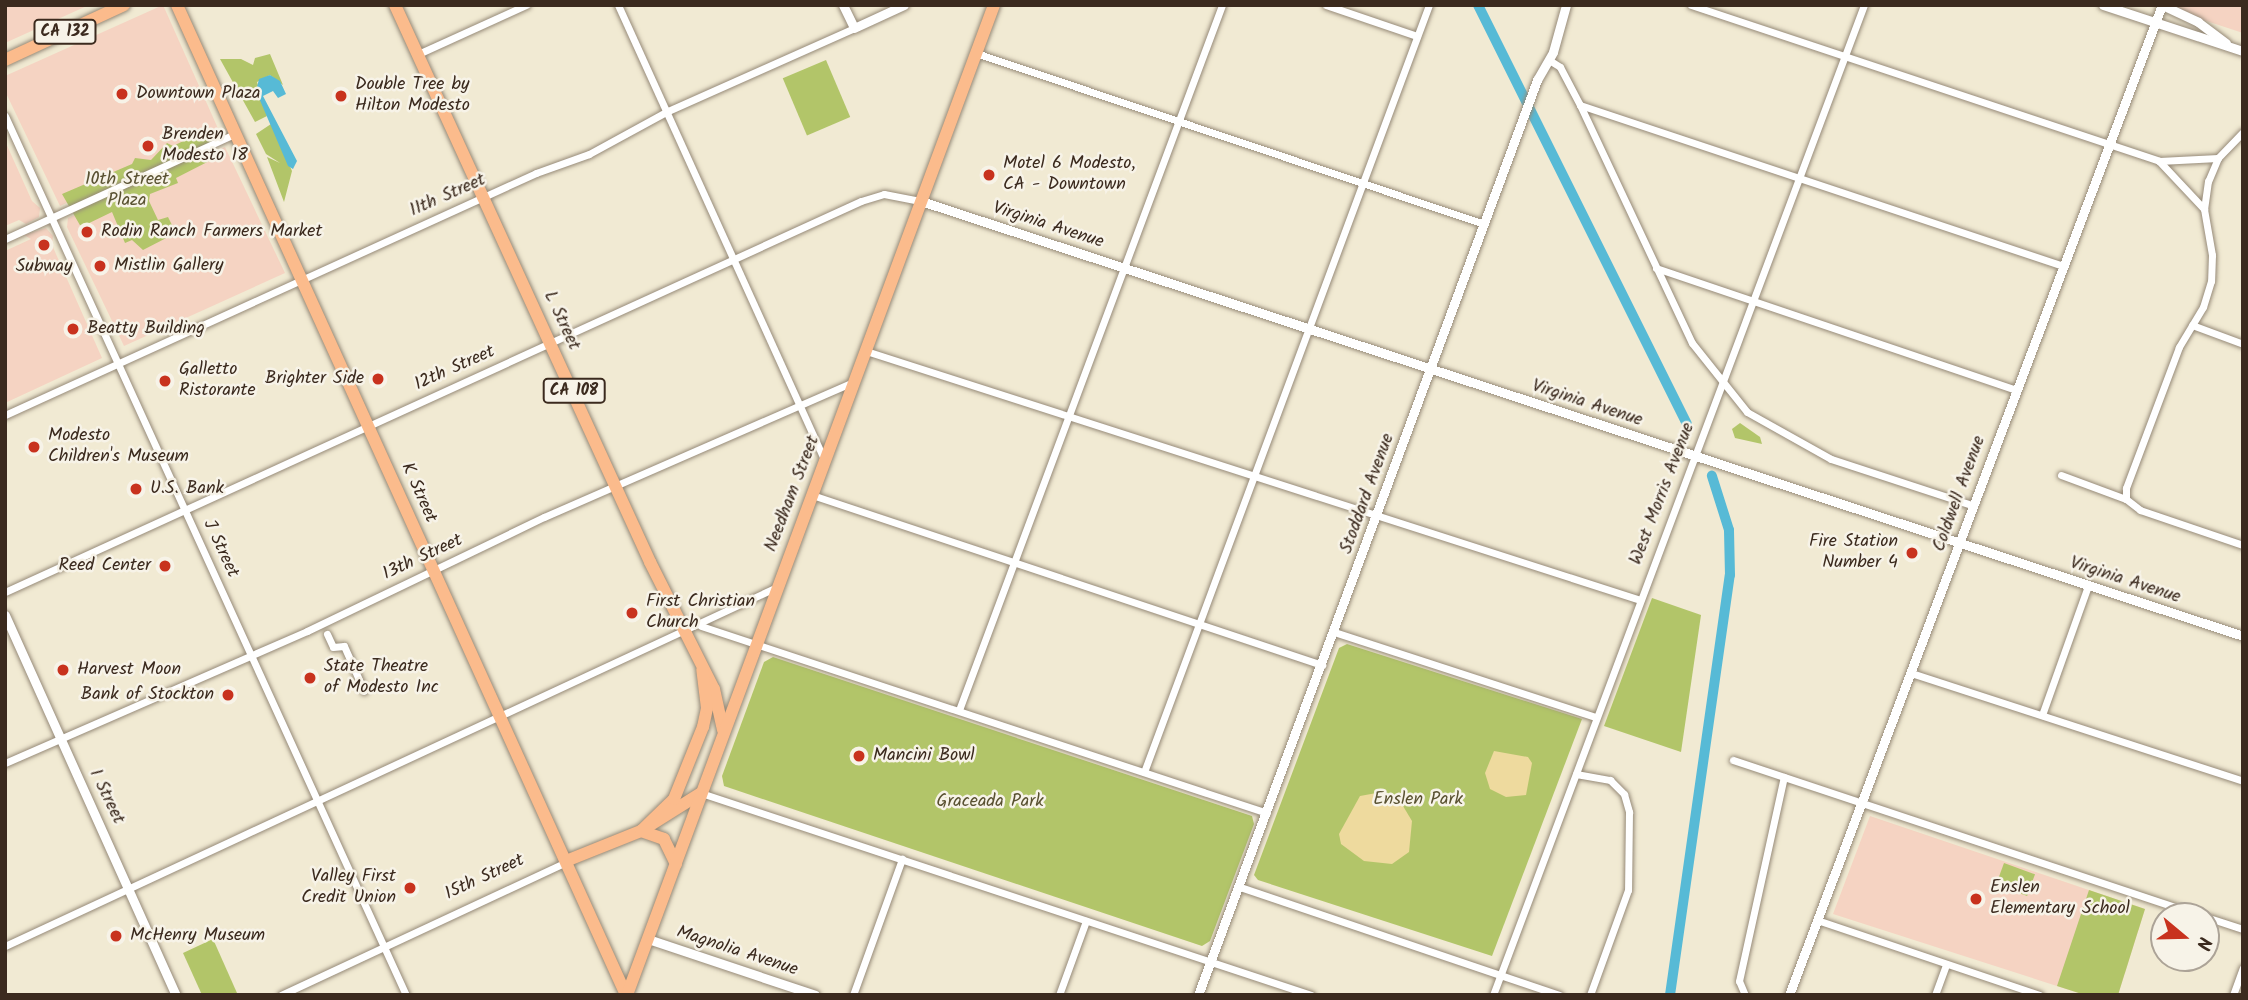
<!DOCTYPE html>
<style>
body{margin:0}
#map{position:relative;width:2248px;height:1000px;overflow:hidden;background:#f1ead3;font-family:Kalam,sans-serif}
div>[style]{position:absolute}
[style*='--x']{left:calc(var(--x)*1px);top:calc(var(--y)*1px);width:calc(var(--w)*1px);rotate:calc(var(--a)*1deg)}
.built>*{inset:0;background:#f5d3c2}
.green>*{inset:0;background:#b2c569;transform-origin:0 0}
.sand>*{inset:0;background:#eeda9e}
.water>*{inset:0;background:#57bad6}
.canal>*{height:10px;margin:-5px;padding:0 5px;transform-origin:5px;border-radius:5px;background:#57bad6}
.roads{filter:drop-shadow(0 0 2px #968a78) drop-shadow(0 0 2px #968a78)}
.minor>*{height:7px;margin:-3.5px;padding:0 3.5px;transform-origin:3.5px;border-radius:3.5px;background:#fff}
.tertiary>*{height:9px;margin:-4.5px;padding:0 4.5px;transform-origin:4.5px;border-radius:4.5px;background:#fff}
.primary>*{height:12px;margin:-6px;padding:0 6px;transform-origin:6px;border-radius:6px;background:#fbbb8c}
.dots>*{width:19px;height:19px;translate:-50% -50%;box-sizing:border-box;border:4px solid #f7f3e8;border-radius:50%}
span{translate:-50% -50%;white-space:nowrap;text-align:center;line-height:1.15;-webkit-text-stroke:5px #f7f3e8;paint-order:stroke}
.shield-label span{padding:2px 5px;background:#f7f3e8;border:2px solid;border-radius:5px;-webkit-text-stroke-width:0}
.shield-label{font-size:16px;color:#3b2a1e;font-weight:700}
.poi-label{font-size:18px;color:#3b2a1e}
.left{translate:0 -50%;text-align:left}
.right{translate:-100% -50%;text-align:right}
.park-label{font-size:18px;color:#595131}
.street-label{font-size:18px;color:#3b2a1e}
.frame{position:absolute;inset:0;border:7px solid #3b2a1e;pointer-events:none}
.north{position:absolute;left:2150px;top:902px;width:70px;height:70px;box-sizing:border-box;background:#f7f3e8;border:2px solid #aca397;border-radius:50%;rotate:109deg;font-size:19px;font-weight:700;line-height:28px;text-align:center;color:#3b2a1e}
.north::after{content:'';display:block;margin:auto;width:24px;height:32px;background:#c8321e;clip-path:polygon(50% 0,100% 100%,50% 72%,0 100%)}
</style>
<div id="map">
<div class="built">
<i style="clip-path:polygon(5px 5px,89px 5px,5px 43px)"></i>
<i style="clip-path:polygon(163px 5px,220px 133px,60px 206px,5px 91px,5px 76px)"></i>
<i style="clip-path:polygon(2177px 5px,2243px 5px,2243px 33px,2179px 12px)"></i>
<i style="clip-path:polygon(5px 141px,32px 201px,40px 208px,39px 217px,26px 224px,19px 220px,5px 226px)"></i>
<i style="clip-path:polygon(225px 147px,285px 273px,124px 346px,67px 227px,68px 218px)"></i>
<i style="clip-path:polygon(46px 228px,53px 236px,52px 245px,102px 358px,5px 403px,5px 251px,31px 239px,24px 235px)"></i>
<i style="clip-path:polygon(1870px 816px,2145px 909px,2118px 995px,2085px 995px,1833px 914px)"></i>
</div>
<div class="green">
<i style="clip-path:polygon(270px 54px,283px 85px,270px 75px,257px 82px,267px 116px,255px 122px,220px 59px,241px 59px,253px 65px,255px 58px)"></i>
<i style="left:826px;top:60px;width:62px;height:47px;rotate:67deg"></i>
<i style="clip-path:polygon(271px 124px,292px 171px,284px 202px,267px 157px,280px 163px,266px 154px,256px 134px)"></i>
<i style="clip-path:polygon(206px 130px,219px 156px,176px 178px,178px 183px,150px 194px,149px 201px,158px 220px,168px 217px,176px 233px,143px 250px,132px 240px,125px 243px,112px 212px,81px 227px,62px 194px,132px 164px,135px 158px,151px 160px,167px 143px,173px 146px)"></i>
<i style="clip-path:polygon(1740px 423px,1760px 437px,1762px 444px,1735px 438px,1732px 429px)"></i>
<i style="clip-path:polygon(1652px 598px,1701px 615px,1681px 752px,1604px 726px)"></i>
<i style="clip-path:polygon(1347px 644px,1582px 719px,1492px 956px,1258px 880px,1254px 875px,1339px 648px)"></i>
<i style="clip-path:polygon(773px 657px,1252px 816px,1254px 824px,1210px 941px,1202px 946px,724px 786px,722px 776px,764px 662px)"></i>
<i style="left:2004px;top:863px;width:33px;height:23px;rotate:20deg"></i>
<i style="clip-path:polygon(2089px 890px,2145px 909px,2118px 995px,2085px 995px,2057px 986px)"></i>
<i style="clip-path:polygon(213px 939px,237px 993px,234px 995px,202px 995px,183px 953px)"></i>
</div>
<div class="sand">
<i style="clip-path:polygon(1494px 751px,1528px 757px,1532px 763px,1526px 795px,1506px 797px,1490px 789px,1485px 773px)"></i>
<i style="clip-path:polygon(1382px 792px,1400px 801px,1412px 821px,1409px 852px,1392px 864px,1364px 861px,1341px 844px,1339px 834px,1360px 796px)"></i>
</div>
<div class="water">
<i style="clip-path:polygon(270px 75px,280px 81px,286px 94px,278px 98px,273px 91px,263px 96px,297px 161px,293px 169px,288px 166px,256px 91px,259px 79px)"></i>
</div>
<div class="canal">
<i style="--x:1478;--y:5;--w:468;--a:63.5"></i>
<i style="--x:1670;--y:995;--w:424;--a:-81.9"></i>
<i style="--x:1730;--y:575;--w:45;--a:-91.3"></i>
<i style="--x:1729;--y:530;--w:57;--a:-107.5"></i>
</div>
<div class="roads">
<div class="minor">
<i style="--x:618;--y:5;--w:499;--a:65.6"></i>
<i style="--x:1326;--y:5;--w:96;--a:18.8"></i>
<i style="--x:1691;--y:5;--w:493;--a:18.4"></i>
<i style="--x:2159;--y:161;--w:66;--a:46.8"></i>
<i style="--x:976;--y:53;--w:536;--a:18.6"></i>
<i style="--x:418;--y:54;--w:119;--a:-24.4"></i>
<i style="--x:1549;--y:60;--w:13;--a:32"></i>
<i style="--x:1560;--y:67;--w:43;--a:62.2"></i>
<i style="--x:1580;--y:105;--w:263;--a:64.8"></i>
<i style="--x:1692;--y:343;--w:88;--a:51.4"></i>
<i style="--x:1747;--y:412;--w:96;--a:29.2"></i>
<i style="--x:1831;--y:459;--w:148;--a:18.1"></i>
<i style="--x:1580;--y:105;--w:509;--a:18.43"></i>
<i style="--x:5;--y:116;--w:966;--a:65.48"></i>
<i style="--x:2243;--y:132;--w:36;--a:134"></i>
<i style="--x:2218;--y:158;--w:25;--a:113"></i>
<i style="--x:2208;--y:181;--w:28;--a:98"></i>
<i style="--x:2204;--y:209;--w:47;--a:80.1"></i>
<i style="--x:2212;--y:255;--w:26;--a:92"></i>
<i style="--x:2211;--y:281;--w:27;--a:107"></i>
<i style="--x:2203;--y:307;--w:47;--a:121"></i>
<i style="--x:2179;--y:347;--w:151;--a:110.6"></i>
<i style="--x:2126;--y:488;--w:11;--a:90"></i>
<i style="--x:2126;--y:499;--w:18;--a:38"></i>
<i style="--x:2140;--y:510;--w:109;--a:18.8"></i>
<i style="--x:2159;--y:161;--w:59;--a:-2.9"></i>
<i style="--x:5;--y:239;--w:252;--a:-24.6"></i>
<i style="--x:1656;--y:268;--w:380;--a:18.7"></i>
<i style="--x:2192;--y:325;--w:54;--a:20.4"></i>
<i style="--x:866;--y:351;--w:813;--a:17.83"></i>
<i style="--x:5;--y:415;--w:584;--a:-24.5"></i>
<i style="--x:536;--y:173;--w:56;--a:-19.7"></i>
<i style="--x:589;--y:154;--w:90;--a:-28.6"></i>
<i style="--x:668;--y:111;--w:204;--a:-24"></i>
<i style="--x:2061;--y:475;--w:69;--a:20.3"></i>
<i style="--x:812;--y:495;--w:538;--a:18.43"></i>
<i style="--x:5;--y:592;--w:941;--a:-24.55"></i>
<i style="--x:861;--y:201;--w:24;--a:-17"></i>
<i style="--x:884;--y:194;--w:38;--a:11"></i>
<i style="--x:701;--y:626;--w:596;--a:18.28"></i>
<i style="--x:1334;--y:632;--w:275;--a:18"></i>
<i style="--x:327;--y:634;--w:14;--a:65"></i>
<i style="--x:333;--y:647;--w:11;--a:-5"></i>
<i style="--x:344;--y:646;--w:49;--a:66"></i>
<i style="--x:1911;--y:673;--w:349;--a:18"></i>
<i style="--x:959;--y:710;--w:752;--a:-69.54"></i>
<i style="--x:2042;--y:715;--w:137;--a:-70.4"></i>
<i style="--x:1733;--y:760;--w:495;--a:18.4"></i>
<i style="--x:5;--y:763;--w:330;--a:-23.6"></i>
<i style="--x:307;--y:631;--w:263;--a:-25.7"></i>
<i style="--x:544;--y:517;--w:337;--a:-23.6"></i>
<i style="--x:1144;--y:772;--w:818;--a:-69.62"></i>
<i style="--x:1576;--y:774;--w:35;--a:10"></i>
<i style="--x:1610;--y:780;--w:20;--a:45"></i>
<i style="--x:1624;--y:794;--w:19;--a:74"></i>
<i style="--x:1629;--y:812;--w:78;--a:90.7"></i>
<i style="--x:1628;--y:890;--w:112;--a:109.9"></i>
<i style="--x:701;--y:793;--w:643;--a:18.32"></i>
<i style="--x:1240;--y:887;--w:337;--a:18.7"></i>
<i style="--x:2206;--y:917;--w:39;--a:18"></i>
<i style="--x:1817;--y:920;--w:235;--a:18.6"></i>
<i style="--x:5;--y:946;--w:851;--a:-24.94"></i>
<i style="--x:281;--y:995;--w:315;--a:-25"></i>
<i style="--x:853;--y:995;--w:145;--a:-70.2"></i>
<i style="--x:1059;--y:995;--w:79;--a:-70"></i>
<i style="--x:1493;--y:995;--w:1057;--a:-69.46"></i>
<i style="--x:1745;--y:995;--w:15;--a:-113"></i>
<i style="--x:1739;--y:981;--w:209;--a:-77.6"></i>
<i style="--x:1935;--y:995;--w:33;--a:-70"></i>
<i style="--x:2233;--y:995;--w:29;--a:-70"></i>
</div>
<div class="tertiary">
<i style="--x:843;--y:5;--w:25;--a:64"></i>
<i style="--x:854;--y:28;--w:55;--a:-24.7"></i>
<i style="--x:2103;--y:5;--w:147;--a:18.2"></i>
<i style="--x:2162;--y:5;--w:40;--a:25"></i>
<i style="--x:2198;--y:22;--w:35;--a:37"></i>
<i style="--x:921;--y:201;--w:1392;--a:18.21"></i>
<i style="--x:5;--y:615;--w:417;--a:65.8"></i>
<i style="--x:648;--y:939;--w:176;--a:18.5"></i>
<i style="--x:1198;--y:995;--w:976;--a:-69.67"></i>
<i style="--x:1537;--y:80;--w:32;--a:-60"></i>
<i style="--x:1553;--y:52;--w:49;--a:-74.5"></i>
<i style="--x:1789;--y:995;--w:1058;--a:-69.36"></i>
</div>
<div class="primary">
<i style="--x:177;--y:5;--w:1087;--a:65.6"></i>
<i style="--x:395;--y:5;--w:613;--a:65.4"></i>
<i style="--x:650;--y:562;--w:142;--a:63.3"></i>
<i style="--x:714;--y:689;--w:42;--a:77.6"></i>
<i style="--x:5;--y:60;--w:131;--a:-24.8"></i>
<i style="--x:566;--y:861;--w:81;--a:-21.8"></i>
<i style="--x:641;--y:831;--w:71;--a:-32.3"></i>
<i style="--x:676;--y:864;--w:28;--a:-116"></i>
<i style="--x:664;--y:839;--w:24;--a:-161"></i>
<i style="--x:641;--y:831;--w:46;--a:-44.1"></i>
<i style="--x:674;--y:799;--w:78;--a:-68.1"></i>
<i style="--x:703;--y:727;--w:19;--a:-78"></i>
<i style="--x:707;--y:708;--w:38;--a:-97"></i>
<i style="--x:627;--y:995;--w:1056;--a:-69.66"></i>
</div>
</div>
<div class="dots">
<i style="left:122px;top:94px;background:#c8321e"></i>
<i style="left:341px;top:96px;background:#c8321e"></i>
<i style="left:148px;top:146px;background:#c8321e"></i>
<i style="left:989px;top:175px;background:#c8321e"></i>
<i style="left:87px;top:232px;background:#c8321e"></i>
<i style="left:44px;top:245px;background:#c8321e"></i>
<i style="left:100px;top:266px;background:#c8321e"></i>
<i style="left:73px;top:329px;background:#c8321e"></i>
<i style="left:378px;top:379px;background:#c8321e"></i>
<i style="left:165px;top:381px;background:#c8321e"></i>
<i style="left:34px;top:447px;background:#c8321e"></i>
<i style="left:136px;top:489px;background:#c8321e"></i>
<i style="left:1912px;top:553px;background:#c8321e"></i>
<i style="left:165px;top:566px;background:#c8321e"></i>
<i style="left:632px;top:613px;background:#c8321e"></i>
<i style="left:63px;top:670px;background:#c8321e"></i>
<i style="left:310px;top:678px;background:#c8321e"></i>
<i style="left:228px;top:695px;background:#c8321e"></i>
<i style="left:859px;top:756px;background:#c8321e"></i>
<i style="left:410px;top:888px;background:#c8321e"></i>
<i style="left:1976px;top:899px;background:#c8321e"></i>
<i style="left:116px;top:936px;background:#c8321e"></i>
</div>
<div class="shield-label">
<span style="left:65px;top:32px">CA 132</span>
<span style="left:574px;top:391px">CA 108</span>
</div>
<div class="poi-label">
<span class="left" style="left:355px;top:96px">Double Tree by<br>Hilton Modesto</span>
<span class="left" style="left:136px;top:94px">Downtown Plaza</span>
<span class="left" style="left:162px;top:146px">Brenden<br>Modesto 18</span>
<span class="left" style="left:1003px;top:175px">Motel 6 Modesto,<br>CA - Downtown</span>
<span class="left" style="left:101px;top:232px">Rodin Ranch Farmers Market</span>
<span class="left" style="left:114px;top:266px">Mistlin Gallery</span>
<span style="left:44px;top:267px">Subway</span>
<span class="left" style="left:87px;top:329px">Beatty Building</span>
<span class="left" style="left:179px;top:381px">Galletto<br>Ristorante</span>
<span class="right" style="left:364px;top:379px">Brighter Side</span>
<span class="left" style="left:48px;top:447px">Modesto<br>Children's Museum</span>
<span class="left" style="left:150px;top:489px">U.S. Bank</span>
<span class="right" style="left:1898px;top:553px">Fire Station<br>Number 4</span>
<span class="right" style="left:151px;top:566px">Reed Center</span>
<span class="left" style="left:646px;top:613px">First Christian<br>Church</span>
<span class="left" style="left:324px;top:678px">State Theatre<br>of Modesto Inc</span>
<span class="left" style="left:77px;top:670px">Harvest Moon</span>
<span class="right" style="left:214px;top:695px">Bank of Stockton</span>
<span class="left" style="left:873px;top:756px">Mancini Bowl</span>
<span class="right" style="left:396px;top:888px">Valley First<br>Credit Union</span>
<span class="left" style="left:1990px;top:899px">Enslen<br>Elementary School</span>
<span class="left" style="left:130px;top:936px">McHenry Museum</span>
</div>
<div class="park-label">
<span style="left:127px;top:191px">10th Street<br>Plaza</span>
<span style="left:1418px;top:800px">Enslen Park</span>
<span style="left:990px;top:802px">Graceada Park</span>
</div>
<div class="street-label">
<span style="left:448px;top:196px;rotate:-24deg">11th Street</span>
<span style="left:1048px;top:226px;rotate:18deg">Virginia Avenue</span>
<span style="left:561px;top:321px;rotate:65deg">L Street</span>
<span style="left:455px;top:369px;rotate:-24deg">12th Street</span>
<span style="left:1587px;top:404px;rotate:18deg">Virginia Avenue</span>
<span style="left:418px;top:493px;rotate:66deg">K Street</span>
<span style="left:793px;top:494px;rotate:-69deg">Needham Street</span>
<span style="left:1368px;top:494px;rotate:-70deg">Stoddard Avenue</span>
<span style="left:1663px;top:494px;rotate:-69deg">West Morris Avenue</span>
<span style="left:1960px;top:494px;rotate:-70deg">Coldwell Avenue</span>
<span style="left:220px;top:549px;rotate:65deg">J Street</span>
<span style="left:423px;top:558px;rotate:-25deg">13th Street</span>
<span style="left:2125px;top:581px;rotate:18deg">Virginia Avenue</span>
<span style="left:106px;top:797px;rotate:64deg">I Street</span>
<span style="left:485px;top:878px;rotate:-25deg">15th Street</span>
<span style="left:737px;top:952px;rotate:18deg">Magnolia Avenue</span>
</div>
<div class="frame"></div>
<div class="north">N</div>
</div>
